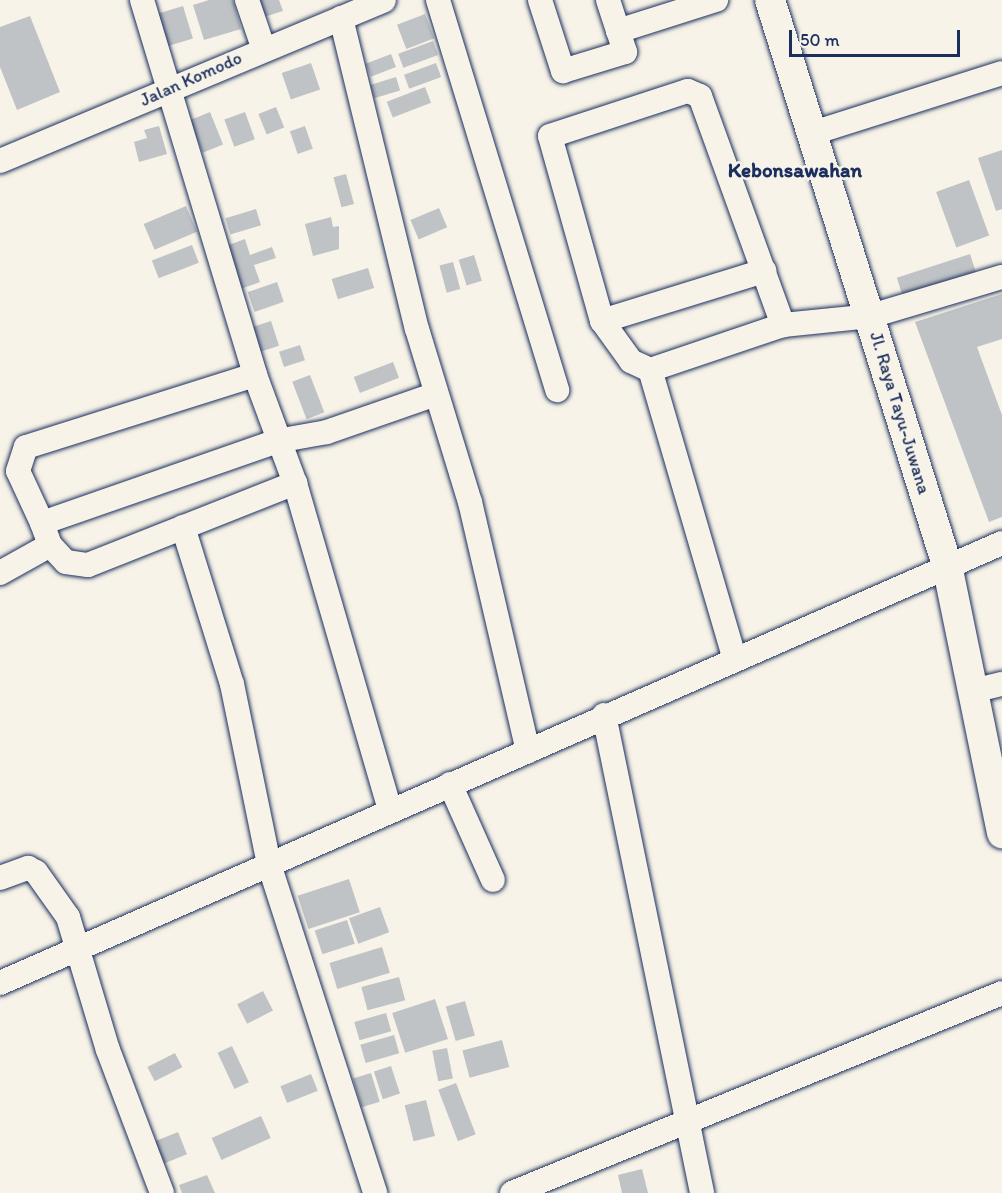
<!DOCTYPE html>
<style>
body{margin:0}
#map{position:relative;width:1002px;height:1193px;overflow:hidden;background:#f7f3e8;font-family:Itim,sans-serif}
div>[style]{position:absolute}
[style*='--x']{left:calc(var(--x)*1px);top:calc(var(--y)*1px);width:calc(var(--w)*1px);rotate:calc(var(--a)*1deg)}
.building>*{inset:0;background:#c0c3c5;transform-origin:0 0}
.roads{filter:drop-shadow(0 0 2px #1b2f5e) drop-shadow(0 0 2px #1b2f5e)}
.minor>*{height:24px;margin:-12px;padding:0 12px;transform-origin:12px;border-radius:12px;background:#f7f3e8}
.major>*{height:30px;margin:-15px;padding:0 15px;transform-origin:15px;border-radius:15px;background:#f7f3e8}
span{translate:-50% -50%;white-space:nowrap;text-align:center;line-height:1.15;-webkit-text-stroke:5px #f7f3e8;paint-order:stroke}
.street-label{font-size:18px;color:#1b2f5e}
.quarter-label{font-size:21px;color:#1b2f5e;font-weight:700}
.scale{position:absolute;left:789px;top:30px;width:171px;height:27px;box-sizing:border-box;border:3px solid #1b2f5e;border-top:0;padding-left:8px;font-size:18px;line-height:21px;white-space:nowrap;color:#1b2f5e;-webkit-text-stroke:4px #f7f3e8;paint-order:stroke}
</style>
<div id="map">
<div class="building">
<i style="clip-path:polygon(209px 0,233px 0,241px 29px,204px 40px,193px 5px)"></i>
<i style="clip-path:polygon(252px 0,279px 0,283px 11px,258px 19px)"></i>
<i style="left:183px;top:6px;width:34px;height:26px;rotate:73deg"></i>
<i style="left:425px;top:14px;width:26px;height:30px;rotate:69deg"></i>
<i style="clip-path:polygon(30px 16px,60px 92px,17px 110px,0 67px,0 27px)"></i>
<i style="left:433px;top:41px;width:15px;height:37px;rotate:70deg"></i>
<i style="left:391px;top:54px;width:14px;height:27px;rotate:69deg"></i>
<i style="left:311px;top:63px;width:28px;height:31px;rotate:71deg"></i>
<i style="left:436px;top:63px;width:15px;height:34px;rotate:70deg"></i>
<i style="left:396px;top:77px;width:14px;height:27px;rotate:73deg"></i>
<i style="left:425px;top:87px;width:17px;height:41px;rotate:69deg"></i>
<i style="left:276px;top:107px;width:22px;height:19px;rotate:68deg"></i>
<i style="left:210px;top:112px;width:35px;height:22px;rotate:68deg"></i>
<i style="left:245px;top:112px;width:29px;height:22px;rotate:70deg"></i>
<i style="clip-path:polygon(159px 126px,167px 154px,139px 162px,134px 142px,147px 138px,144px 130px)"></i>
<i style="left:305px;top:126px;width:24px;height:16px;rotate:71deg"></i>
<i style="clip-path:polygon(1002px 150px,1002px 209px,996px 211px,978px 158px)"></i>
<i style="left:346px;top:174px;width:31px;height:13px;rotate:75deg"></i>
<i style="left:969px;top:180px;width:59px;height:35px;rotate:70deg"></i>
<i style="left:186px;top:206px;width:28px;height:46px;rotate:67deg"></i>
<i style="left:439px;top:208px;width:21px;height:31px;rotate:67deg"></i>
<i style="left:256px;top:209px;width:17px;height:32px;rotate:73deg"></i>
<i style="clip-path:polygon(331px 217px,333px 227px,339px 226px,339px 249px,313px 256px,305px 224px)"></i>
<i style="clip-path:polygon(245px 239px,250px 255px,272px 247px,276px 258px,254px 265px,260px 282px,238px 290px,223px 247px)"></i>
<i style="left:192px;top:245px;width:19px;height:43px;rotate:69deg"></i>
<i style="left:970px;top:254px;width:28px;height:77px;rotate:72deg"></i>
<i style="left:474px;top:255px;width:27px;height:16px;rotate:73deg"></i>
<i style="left:453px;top:262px;width:28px;height:14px;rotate:75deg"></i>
<i style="left:368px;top:268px;width:21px;height:38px;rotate:73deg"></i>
<i style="left:277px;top:282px;width:21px;height:31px;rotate:71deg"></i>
<i style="clip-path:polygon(1002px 294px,1002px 339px,977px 347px,1002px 415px,1002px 517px,989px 522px,915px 322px)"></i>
<i style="left:271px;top:321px;width:26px;height:26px;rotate:72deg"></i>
<i style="left:300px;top:345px;width:16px;height:22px;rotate:72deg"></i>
<i style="left:393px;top:362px;width:17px;height:42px;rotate:69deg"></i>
<i style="left:310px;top:375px;width:40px;height:19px;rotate:69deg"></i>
<i style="left:349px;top:879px;width:35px;height:54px;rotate:72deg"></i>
<i style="left:380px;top:907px;width:27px;height:33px;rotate:70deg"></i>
<i style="left:347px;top:920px;width:25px;height:34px;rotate:72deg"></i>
<i style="left:382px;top:947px;width:27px;height:55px;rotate:73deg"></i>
<i style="left:399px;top:977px;width:24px;height:39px;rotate:75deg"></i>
<i style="left:263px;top:991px;width:22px;height:29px;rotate:63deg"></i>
<i style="left:435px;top:999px;width:42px;height:45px;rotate:72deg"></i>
<i style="left:465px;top:1001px;width:36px;height:20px;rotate:74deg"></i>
<i style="left:386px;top:1013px;width:19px;height:33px;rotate:74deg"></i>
<i style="left:394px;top:1035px;width:19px;height:35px;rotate:74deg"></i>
<i style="left:502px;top:1040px;width:28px;height:41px;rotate:75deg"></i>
<i style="left:232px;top:1046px;width:40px;height:16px;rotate:65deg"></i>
<i style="left:447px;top:1048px;width:31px;height:15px;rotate:79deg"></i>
<i style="left:175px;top:1053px;width:16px;height:31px;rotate:63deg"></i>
<i style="left:391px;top:1066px;width:29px;height:18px;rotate:72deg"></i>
<i style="left:371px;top:1073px;width:30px;height:19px;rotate:73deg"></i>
<i style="left:311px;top:1074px;width:18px;height:33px;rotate:68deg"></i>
<i style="left:456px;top:1083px;width:55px;height:19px;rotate:69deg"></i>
<i style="left:426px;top:1100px;width:37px;height:22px;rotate:76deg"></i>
<i style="left:261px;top:1116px;width:24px;height:54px;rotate:66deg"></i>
<i style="left:178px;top:1132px;width:24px;height:32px;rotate:68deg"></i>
<i style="clip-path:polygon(642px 1169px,648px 1193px,622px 1193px,618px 1175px)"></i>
<i style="clip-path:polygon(207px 1175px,215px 1193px,182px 1193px,179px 1185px)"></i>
</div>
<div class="roads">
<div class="minor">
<i style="--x:142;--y:0;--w:392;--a:73.2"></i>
<i style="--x:255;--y:375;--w:115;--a:69.7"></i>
<i style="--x:295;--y:483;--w:340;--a:73.8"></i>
<i style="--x:247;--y:0;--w:50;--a:71.2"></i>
<i style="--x:438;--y:0;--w:408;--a:73"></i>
<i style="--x:540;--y:0;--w:75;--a:72.1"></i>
<i style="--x:563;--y:71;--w:65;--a:-17"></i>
<i style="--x:625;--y:52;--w:22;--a:-108"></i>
<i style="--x:608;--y:0;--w:33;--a:72"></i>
<i style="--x:618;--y:31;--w:103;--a:-17.6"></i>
<i style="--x:341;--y:18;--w:320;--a:76.3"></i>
<i style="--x:417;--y:329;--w:181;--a:73"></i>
<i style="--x:470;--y:502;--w:256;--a:76.9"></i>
<i style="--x:813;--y:133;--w:198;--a:-17.6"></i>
<i style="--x:0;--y:161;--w:416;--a:-22.7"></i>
<i style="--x:602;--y:321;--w:170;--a:-17.2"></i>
<i style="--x:650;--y:370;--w:140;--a:-18.7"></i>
<i style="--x:783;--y:325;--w:88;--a:-5.8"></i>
<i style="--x:871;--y:316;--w:137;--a:-16.6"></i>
<i style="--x:42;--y:523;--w:57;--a:-114.8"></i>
<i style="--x:18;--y:471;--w:25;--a:-72"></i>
<i style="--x:26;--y:447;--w:240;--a:-17.5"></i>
<i style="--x:183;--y:527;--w:164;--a:72.7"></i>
<i style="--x:232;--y:684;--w:184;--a:78.4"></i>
<i style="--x:269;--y:864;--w:346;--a:72.1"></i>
<i style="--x:50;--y:545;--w:23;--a:-110"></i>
<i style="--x:42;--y:523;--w:249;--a:-19.2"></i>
<i style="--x:277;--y:441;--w:51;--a:-10.2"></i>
<i style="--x:327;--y:432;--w:115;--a:-19.2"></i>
<i style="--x:0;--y:573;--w:57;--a:-29.2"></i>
<i style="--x:50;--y:545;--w:23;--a:47"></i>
<i style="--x:66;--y:562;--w:22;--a:8"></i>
<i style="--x:88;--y:565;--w:223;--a:-21.6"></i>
<i style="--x:735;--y:660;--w:302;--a:-106.3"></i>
<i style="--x:650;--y:370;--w:21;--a:-155"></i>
<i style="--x:631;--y:361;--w:49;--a:-125.9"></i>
<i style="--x:602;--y:321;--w:192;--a:-105.7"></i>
<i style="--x:550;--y:136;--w:145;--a:-18.1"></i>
<i style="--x:688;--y:91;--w:13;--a:23"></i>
<i style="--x:700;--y:96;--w:244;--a:70.1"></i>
<i style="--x:973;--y:691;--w:30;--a:-14"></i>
<i style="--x:604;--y:715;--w:488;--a:78.4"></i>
<i style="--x:450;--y:784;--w:105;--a:65.9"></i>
<i style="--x:0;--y:878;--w:30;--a:-20"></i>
<i style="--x:28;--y:868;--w:9;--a:27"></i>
<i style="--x:36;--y:872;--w:55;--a:54.6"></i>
<i style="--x:68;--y:917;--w:139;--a:73.3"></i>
<i style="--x:108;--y:1050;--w:153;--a:69.3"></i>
<i style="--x:0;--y:983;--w:1094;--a:-23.71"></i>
<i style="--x:512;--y:1193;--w:529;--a:-22.2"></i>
</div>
<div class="major">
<i style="--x:770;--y:0;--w:592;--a:72.61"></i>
<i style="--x:947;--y:565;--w:274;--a:78.4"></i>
</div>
</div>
<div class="street-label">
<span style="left:191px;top:79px;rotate:-24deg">Jalan Komodo</span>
<span style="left:900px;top:413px;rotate:73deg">Jl. Raya Tayu-Juwana</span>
</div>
<div class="quarter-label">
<span style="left:795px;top:170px">Kebonsawahan</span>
</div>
<div class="scale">50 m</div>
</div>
